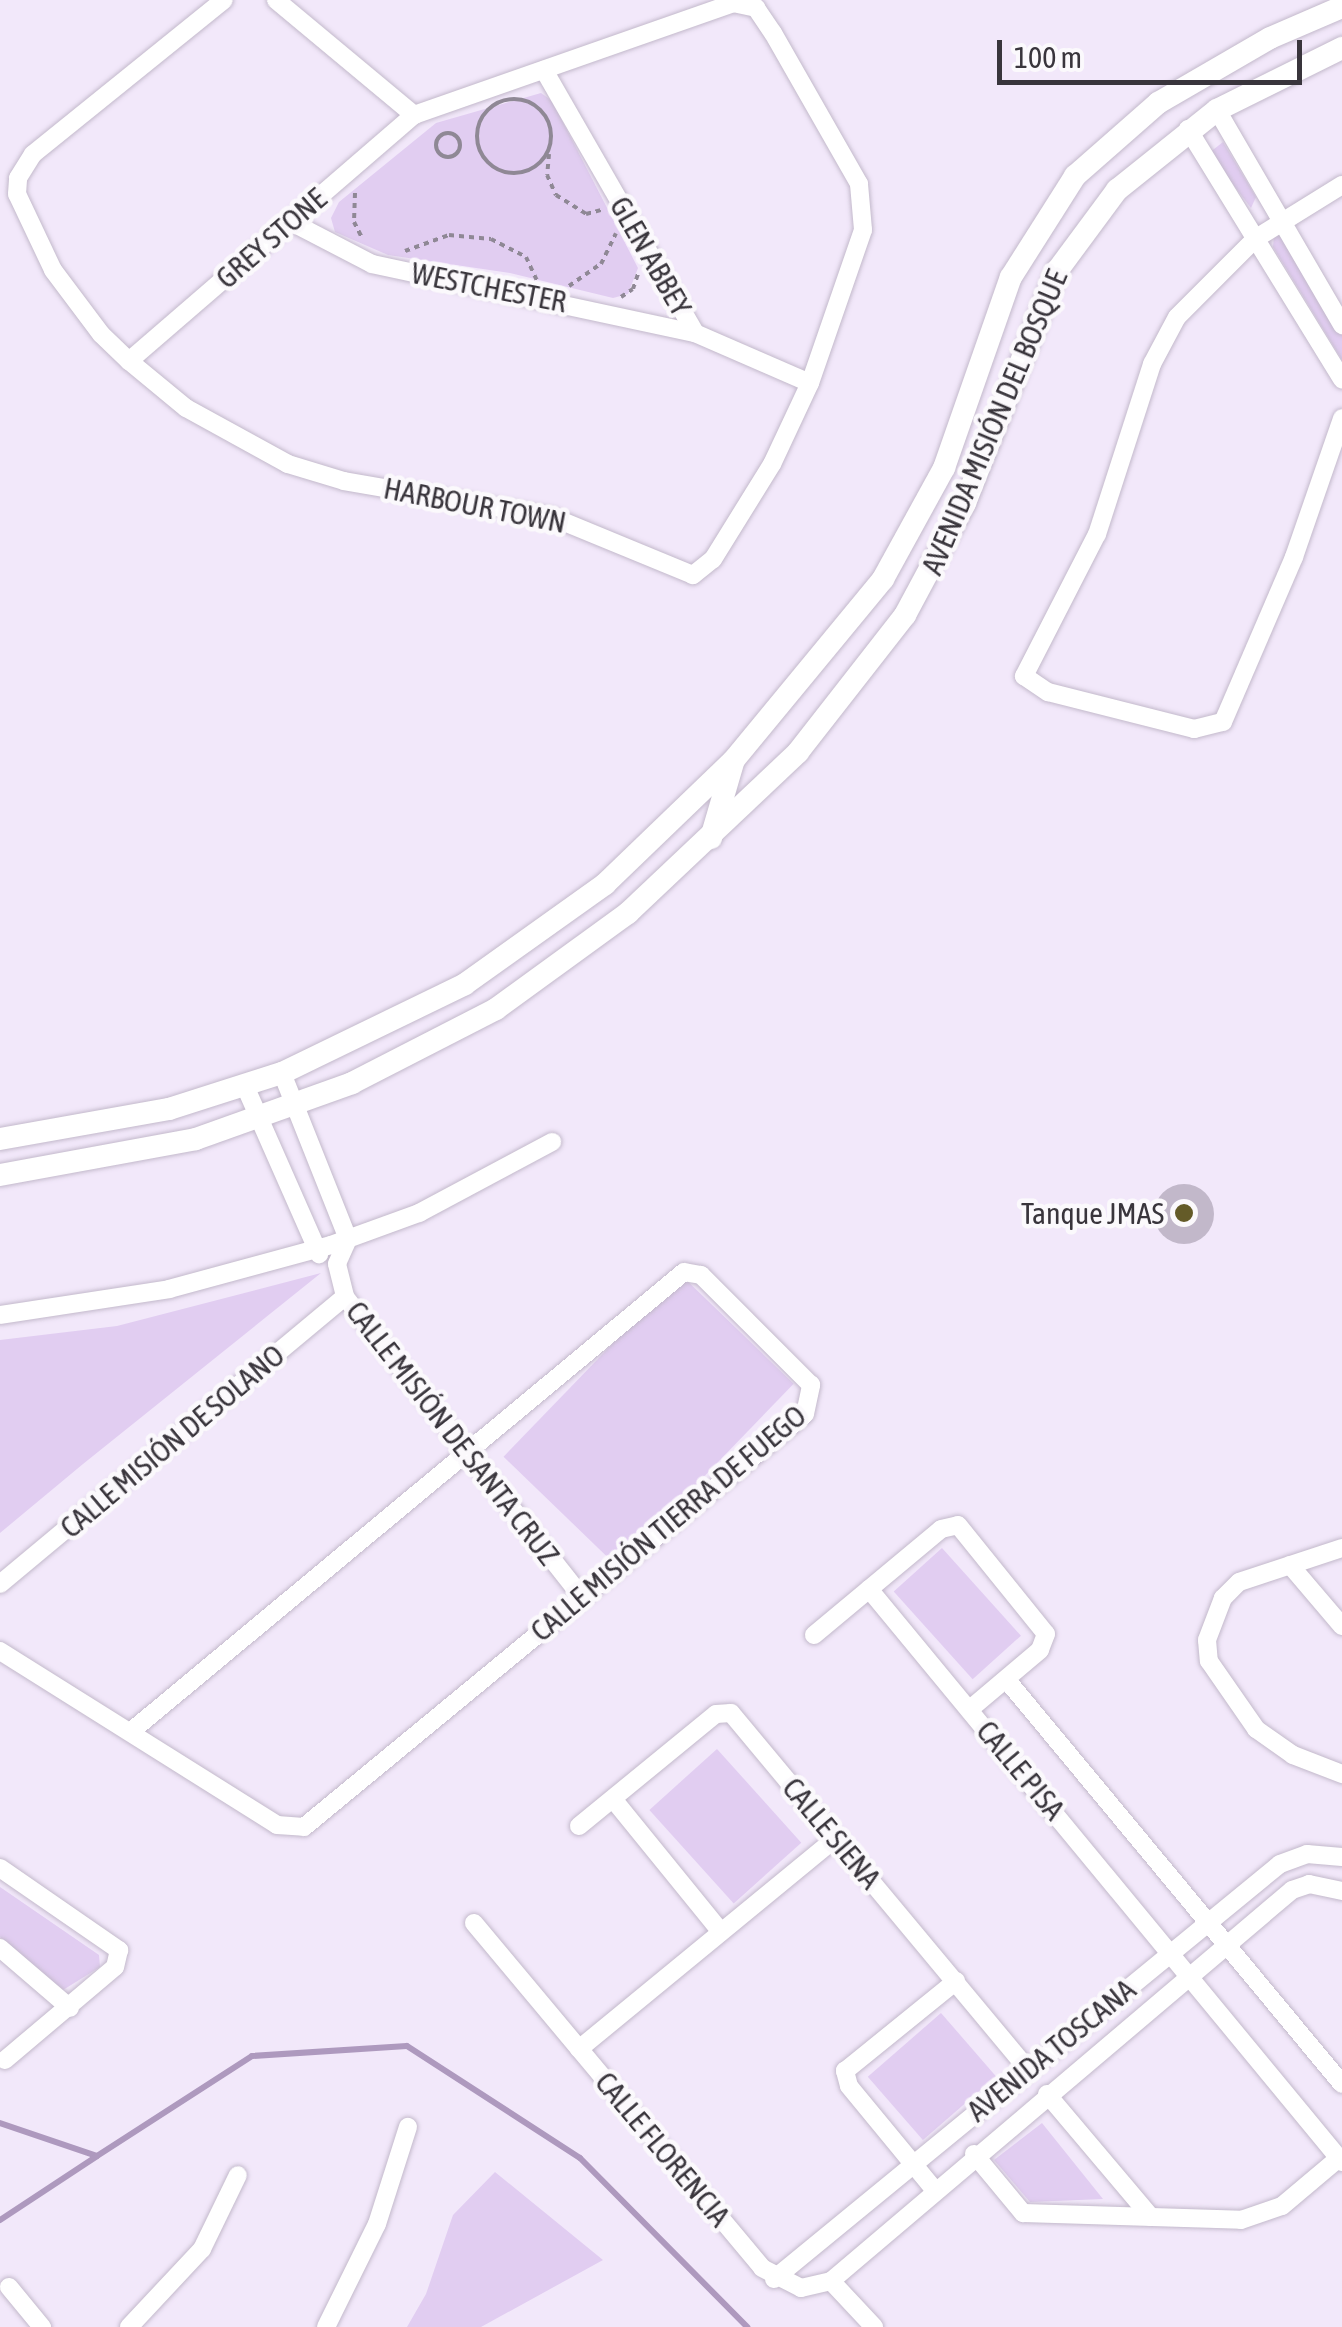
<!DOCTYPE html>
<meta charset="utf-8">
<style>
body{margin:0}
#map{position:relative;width:1342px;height:2327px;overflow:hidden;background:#f2e8fa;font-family:"Asap Condensed",sans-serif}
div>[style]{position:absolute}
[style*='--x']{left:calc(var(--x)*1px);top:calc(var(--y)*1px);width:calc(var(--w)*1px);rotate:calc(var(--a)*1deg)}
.green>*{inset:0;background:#e1cdf1;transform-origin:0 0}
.stream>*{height:6px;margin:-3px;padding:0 3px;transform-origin:3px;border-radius:3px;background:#ae99be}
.building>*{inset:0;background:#c2b8ca}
.round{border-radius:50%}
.path>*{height:4px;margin-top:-2px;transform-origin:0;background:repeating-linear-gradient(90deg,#8f8895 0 5px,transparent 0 10px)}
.path>.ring{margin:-2px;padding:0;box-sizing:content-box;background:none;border:4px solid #8f8895;border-radius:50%}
.roads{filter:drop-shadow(0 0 2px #c3b9cb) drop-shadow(0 0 2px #c3b9cb)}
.street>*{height:18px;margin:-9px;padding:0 9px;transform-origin:9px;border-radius:9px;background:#fff}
.secondary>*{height:22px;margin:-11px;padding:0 11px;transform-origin:11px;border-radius:11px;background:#fff}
.dots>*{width:28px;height:28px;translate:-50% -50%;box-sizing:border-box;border:5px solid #fbf9fc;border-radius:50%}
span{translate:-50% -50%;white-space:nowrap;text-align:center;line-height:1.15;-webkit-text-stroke:9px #fbf9fc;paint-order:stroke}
.street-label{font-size:30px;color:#39353c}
.poi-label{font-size:30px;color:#39353c}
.right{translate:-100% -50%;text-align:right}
.scale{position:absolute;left:997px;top:40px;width:305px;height:45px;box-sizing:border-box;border:5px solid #39353c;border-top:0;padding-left:12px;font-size:30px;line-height:35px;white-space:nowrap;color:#39353c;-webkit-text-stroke:8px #fbf9fc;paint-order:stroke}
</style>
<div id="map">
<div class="green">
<i style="clip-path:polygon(541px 93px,552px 101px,638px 268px,628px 294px,613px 298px,510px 273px,388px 255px,335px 232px,331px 218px,339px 202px,436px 123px)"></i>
<i style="clip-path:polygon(1223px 142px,1256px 197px,1251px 208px,1209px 153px)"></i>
<i style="clip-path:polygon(1281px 234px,1342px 334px,1342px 360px,1273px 247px,1274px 235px)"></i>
<i style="clip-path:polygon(321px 1273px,83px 1464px,0 1533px,0 1340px,117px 1326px)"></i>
<i style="left:680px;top:1274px;width:158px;height:254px;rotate:44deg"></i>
<i style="left:942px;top:1548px;width:118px;height:65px;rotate:48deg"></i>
<i style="left:717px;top:1749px;width:126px;height:91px;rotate:48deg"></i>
<i style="clip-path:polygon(0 1887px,99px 1955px,100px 1967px,63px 1990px,0 1937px)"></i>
<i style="left:941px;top:2013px;width:84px;height:97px;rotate:49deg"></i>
<i style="clip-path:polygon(1042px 2123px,1103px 2199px,1030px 2202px,994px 2160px)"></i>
<i style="clip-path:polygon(495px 2172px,603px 2260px,481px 2327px,407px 2327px,426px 2294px,453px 2215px)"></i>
</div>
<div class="stream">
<i style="--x:0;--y:2123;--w:102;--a:18.8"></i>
<i style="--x:97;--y:2156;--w:184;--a:-32.8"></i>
<i style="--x:252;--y:2056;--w:155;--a:-3.7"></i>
<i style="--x:407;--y:2046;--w:206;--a:32.9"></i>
<i style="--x:580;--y:2158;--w:238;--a:45.3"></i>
<i style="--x:0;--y:2220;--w:116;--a:-33.4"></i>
</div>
<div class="building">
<i class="round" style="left:1154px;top:1184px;width:60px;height:60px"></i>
</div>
<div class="path">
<i class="ring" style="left:477px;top:99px;width:70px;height:70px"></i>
<i class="ring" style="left:436px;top:133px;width:20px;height:20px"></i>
<i style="--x:549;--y:154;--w:21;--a:95"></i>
<i style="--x:547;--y:175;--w:22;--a:66"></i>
<i style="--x:556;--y:195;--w:36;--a:32"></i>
<i style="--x:586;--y:214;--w:16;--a:-15"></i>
<i style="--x:355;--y:193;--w:29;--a:92"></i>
<i style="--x:354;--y:222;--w:16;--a:63"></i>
<i style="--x:405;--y:251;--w:47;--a:-20"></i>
<i style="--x:449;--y:235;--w:42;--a:5.4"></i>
<i style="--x:491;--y:239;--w:39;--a:27"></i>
<i style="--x:526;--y:257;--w:29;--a:65"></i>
<i style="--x:569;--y:286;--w:39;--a:-35"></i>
<i style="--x:601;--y:264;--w:34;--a:-64"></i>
<i style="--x:621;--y:297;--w:14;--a:-34"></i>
<i style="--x:633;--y:289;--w:16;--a:-72"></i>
</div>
<div class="roads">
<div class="street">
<i style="--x:276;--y:0;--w:180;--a:39.8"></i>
<i style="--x:544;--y:70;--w:303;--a:60.1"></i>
<i style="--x:1217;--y:110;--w:249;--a:59.8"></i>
<i style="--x:1188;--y:129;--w:294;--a:58.4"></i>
<i style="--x:1342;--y:185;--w:102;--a:148.2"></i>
<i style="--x:1255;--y:239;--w:110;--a:135"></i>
<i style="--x:1177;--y:317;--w:53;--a:118"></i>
<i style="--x:1152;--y:364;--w:179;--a:107.9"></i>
<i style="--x:1097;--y:534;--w:160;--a:117.2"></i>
<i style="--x:1024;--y:676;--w:29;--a:34"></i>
<i style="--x:1048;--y:692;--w:151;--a:14.2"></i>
<i style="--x:1194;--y:729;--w:30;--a:-14"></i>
<i style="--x:1223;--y:722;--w:180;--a:-66.7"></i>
<i style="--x:1294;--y:557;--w:147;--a:-70.9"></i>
<i style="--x:291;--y:222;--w:91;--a:27.4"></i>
<i style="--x:372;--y:264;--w:330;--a:12.1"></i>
<i style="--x:695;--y:333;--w:125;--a:23.5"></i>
<i style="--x:129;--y:361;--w:376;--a:-40.8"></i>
<i style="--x:414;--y:115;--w:338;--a:-19.3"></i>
<i style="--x:733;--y:3;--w:24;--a:12"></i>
<i style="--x:756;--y:8;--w:30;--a:56"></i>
<i style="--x:773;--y:33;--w:174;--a:60.3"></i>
<i style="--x:859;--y:184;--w:46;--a:85"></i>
<i style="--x:863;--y:230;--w:162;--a:109.1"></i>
<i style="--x:810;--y:383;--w:89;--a:115.1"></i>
<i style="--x:772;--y:464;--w:112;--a:121.8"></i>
<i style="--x:713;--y:559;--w:26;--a:141"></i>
<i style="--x:693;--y:575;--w:152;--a:-157.6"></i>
<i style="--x:552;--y:517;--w:211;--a:-170.2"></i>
<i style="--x:344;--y:481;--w:59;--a:-163.1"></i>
<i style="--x:288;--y:464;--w:116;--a:-151.2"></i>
<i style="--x:186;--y:408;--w:74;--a:-140.5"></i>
<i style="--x:129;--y:361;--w:39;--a:-136"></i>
<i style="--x:101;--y:334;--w:80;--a:-126.9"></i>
<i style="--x:53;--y:270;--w:84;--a:-115.3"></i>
<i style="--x:17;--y:194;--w:16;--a:-86"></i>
<i style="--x:18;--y:178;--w:28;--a:-58"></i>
<i style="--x:33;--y:154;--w:245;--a:-38.9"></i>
<i style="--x:282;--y:1073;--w:179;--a:68.3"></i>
<i style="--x:348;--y:1239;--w:27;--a:114"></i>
<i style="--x:337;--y:1264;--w:34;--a:76"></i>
<i style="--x:345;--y:1297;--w:381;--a:51.7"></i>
<i style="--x:245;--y:1086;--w:184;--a:66.2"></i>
<i style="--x:0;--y:1315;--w:171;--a:-8.7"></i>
<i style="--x:169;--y:1289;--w:168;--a:-15.2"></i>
<i style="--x:331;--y:1245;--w:94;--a:-20"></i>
<i style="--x:419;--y:1213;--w:151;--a:-28.1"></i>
<i style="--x:1342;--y:1548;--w:108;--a:161.7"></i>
<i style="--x:1239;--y:1582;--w:23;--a:135"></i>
<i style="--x:1223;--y:1598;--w:45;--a:110.9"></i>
<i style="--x:1207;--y:1640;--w:21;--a:85"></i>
<i style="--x:1209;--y:1661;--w:83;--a:55.3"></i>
<i style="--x:1256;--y:1729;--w:45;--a:35.1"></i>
<i style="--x:1293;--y:1755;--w:53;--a:21.2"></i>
<i style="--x:1290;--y:1565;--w:80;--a:49.6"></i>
<i style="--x:0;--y:1584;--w:449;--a:-39.8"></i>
<i style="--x:869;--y:1589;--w:743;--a:50.46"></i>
<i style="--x:814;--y:1635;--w:165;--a:-39.8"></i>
<i style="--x:941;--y:1529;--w:17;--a:-13"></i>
<i style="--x:958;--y:1525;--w:140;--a:51.1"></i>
<i style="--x:1046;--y:1634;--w:17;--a:111"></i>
<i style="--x:1040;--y:1650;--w:92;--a:139.9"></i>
<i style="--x:0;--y:1651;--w:327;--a:32.1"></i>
<i style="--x:277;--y:1825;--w:27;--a:4"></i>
<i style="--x:304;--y:1827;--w:649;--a:-39.5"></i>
<i style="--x:805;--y:1414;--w:30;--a:-78"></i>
<i style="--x:811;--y:1385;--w:156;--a:-135"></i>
<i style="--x:701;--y:1275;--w:17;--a:-170"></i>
<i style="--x:684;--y:1272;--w:715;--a:140.28"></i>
<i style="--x:1006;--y:1679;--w:526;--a:50.32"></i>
<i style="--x:613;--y:1799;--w:171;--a:50.9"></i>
<i style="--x:579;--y:1826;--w:177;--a:-39.3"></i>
<i style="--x:716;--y:1714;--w:15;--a:-4"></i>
<i style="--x:731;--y:1713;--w:464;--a:50.2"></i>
<i style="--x:0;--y:1868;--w:145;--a:34.6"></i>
<i style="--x:119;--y:1950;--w:17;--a:103"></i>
<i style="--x:115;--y:1967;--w:144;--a:139.8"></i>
<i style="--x:474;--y:1923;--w:449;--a:50.1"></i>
<i style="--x:762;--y:2268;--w:44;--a:27.1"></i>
<i style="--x:801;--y:2288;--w:31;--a:-13"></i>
<i style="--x:831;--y:2281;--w:63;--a:46.9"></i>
<i style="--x:0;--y:1948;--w:92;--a:40.6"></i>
<i style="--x:579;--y:2049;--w:333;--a:-39.4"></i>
<i style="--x:1047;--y:2094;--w:161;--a:49.8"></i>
<i style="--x:974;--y:2154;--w:77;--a:50.3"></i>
<i style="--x:1023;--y:2213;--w:218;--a:1.8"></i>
<i style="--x:1241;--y:2220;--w:43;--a:-18.9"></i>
<i style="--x:1282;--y:2206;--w:75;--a:-40.1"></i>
<i style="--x:933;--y:2188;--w:132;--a:-129.5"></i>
<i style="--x:849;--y:2086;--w:16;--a:-105"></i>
<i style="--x:845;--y:2071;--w:143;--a:-39"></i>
<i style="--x:774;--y:2279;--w:654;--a:-39.36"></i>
<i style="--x:1280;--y:1864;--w:29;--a:-20"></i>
<i style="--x:1307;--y:1854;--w:35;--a:5"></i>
<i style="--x:831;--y:2281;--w:604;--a:-40.3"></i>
<i style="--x:1292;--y:1890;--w:18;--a:-19"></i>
<i style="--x:1309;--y:1884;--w:34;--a:12"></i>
<i style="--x:9;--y:2287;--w:52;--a:50.5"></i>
<i style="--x:129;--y:2327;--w:107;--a:-46.9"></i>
<i style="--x:202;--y:2249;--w:82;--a:-64.1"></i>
<i style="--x:326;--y:2327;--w:115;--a:-63.7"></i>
<i style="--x:377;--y:2224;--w:102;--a:-72.3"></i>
</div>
<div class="secondary">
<i style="--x:711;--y:838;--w:78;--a:-73.7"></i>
<i style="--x:0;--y:1139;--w:172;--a:-10.1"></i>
<i style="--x:169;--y:1109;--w:119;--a:-17.7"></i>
<i style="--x:282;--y:1073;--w:203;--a:-25.9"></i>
<i style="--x:465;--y:984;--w:172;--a:-35.5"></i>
<i style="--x:605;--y:884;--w:178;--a:-43.9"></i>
<i style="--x:733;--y:761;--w:236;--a:-50.5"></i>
<i style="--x:883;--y:579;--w:127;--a:-61.2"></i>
<i style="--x:944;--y:468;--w:202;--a:-70.7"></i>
<i style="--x:1011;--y:277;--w:120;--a:-57.6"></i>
<i style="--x:1075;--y:176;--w:111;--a:-41.3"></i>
<i style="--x:1158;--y:103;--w:129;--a:-30.1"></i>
<i style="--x:1270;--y:38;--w:78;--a:-23.3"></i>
<i style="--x:0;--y:1175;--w:199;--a:-10.4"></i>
<i style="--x:196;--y:1139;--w:166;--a:-19.7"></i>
<i style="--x:352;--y:1083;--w:162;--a:-27.2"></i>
<i style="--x:496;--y:1009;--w:163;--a:-36"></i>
<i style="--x:628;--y:913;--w:234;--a:-43.4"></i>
<i style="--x:798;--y:752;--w:174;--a:-52"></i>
<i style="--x:905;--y:615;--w:127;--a:-61.8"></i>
<i style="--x:965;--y:503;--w:250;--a:-68.4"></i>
<i style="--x:1057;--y:271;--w:101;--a:-53.5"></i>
<i style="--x:1117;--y:190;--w:128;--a:-38.7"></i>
<i style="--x:1217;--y:110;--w:140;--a:-26.4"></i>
</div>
</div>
<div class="dots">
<i style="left:1184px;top:1213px;background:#645b28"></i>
</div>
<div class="street-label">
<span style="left:271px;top:238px;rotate:-41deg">GREY STONE</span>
<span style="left:651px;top:256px;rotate:60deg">GLEN ABBEY</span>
<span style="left:489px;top:287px;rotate:11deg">WESTCHESTER</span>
<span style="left:994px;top:422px;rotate:-67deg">AVENIDA MISIÓN DEL BOSQUE</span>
<span style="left:475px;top:505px;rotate:11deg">HARBOUR TOWN</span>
<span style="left:453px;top:1433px;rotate:52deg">CALLE MISIÓN DE SANTA CRUZ</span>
<span style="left:172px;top:1441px;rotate:-40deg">CALLE MISIÓN DE SOLANO</span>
<span style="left:668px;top:1523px;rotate:-40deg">CALLE MISIÓN TIERRA DE FUEGO</span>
<span style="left:1021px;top:1770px;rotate:50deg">CALLE PISA</span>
<span style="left:832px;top:1833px;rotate:50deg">CALLE SIENA</span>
<span style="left:1051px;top:2050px;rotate:-39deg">AVENIDA TOSCANA</span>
<span style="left:663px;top:2149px;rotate:50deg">CALLE FLORENCIA</span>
</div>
<div class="poi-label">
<span class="right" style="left:1164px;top:1213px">Tanque JMAS</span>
</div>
<div class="scale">100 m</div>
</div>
